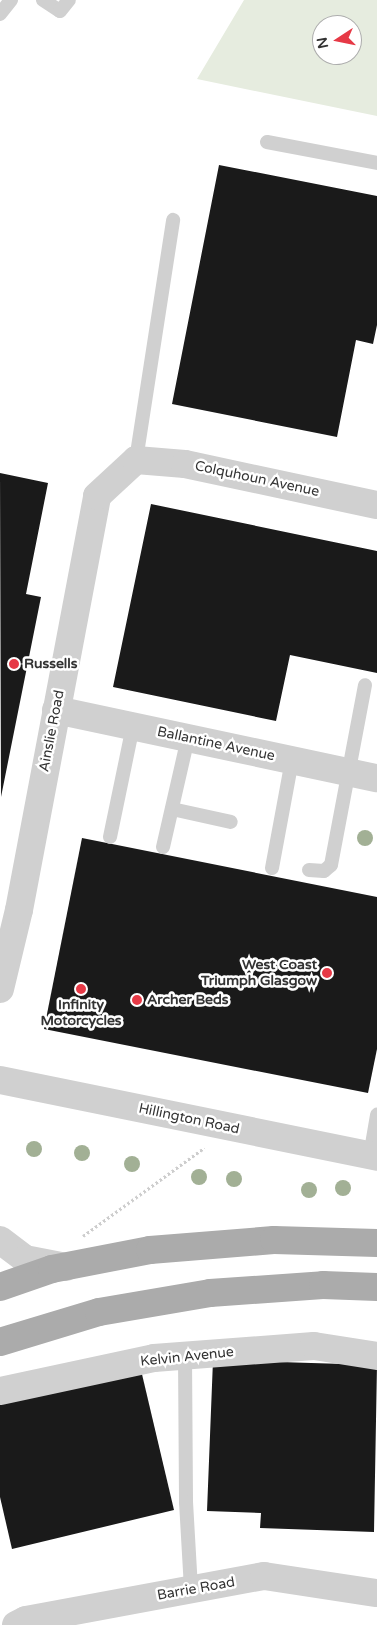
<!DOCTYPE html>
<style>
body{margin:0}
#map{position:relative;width:377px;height:1625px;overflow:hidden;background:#fff;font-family:"Varela Round",sans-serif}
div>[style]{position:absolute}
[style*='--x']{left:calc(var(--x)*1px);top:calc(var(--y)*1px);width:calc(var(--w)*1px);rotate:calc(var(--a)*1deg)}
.green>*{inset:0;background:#e6ecdf}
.building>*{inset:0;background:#1a1a1a}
.path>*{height:3px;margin-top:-1.5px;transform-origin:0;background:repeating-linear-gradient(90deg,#cdcdcd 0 2.5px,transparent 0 5px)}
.lane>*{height:14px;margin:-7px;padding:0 7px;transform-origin:7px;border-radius:7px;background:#d0d0d0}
.street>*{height:28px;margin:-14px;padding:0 14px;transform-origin:14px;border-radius:14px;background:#d0d0d0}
.primary>*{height:28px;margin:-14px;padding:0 14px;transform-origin:14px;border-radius:14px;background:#ababab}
.trees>*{width:16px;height:16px;margin:-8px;border-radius:50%;background:#a2b095}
.dots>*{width:14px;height:14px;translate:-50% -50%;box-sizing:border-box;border:2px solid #fff;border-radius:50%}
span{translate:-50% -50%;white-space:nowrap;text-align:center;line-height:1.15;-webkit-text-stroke:5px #fff;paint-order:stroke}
.street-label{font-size:14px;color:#333}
.poi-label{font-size:14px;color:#333;font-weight:700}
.left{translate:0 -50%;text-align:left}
.right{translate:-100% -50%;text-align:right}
.north{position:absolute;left:312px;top:15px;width:50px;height:50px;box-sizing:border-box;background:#fff;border:1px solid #adadad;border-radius:50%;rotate:259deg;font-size:14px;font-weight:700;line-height:20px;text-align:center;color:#333}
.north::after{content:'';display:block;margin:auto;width:18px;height:22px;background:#e63946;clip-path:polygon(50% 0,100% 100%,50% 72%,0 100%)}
</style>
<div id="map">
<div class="green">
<i style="clip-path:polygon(evenodd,244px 0,377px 0,377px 116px,197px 79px,244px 0,322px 25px,352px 25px,352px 55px,322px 55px,322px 25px)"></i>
</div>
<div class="building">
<i style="clip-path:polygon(219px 165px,377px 196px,377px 325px,373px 344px,356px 340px,337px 437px,172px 404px)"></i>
<i style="clip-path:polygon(0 473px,48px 483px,26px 594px,41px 597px,1px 797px)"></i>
<i style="clip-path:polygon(151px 504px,377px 551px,377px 673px,290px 655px,276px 721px,113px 687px)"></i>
<i style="clip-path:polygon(82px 838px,377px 897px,377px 1049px,368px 1093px,44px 1029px)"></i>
<i style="clip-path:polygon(213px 1360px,377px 1365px,374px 1532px,260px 1528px,261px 1513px,207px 1511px)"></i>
<i style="clip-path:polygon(141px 1370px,174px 1510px,12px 1549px,0 1497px,0 1403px)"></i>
</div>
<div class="path">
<i style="--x:83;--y:1236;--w:150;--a:-36"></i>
</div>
<div class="lane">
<i style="--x:43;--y:0;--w:20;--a:33"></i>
<i style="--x:60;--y:11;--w:14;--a:-51"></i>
<i style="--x:0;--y:14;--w:18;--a:-52"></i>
<i style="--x:267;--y:142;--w:112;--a:10.8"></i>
<i style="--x:136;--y:460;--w:243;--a:-81.2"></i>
<i style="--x:172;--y:809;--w:60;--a:12.4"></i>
<i style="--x:110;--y:837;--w:113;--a:-78.3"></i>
<i style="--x:163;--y:847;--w:112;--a:-77.1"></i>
<i style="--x:272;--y:868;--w:110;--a:-79.5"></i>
<i style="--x:309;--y:870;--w:15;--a:4"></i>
<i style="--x:324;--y:871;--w:9;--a:-41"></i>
<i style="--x:331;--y:865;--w:183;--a:-79.3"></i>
<i style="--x:370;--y:1156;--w:42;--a:-80.3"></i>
<i style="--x:185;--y:1356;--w:146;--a:89.6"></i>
<i style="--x:186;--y:1502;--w:87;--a:86.7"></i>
</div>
<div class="street">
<i style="--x:56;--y:710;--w:328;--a:12"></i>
<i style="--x:0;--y:989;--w:81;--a:-76.5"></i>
<i style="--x:19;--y:910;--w:421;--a:-79.3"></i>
<i style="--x:97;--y:496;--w:53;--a:-42.7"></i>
<i style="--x:136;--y:460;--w:49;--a:4.7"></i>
<i style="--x:185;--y:464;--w:196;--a:12.1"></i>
<i style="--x:0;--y:1080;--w:385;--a:11.5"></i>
<i style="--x:0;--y:1240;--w:31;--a:37"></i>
<i style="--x:25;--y:1259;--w:42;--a:11"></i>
<i style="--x:0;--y:1391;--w:157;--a:-12.1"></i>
<i style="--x:154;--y:1358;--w:160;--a:-4.3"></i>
<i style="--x:314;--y:1346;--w:64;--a:9"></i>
<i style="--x:16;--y:1625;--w:11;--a:-27"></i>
<i style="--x:26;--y:1620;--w:242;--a:-10.5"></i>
<i style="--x:264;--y:1576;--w:114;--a:8.6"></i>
</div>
<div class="primary">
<i style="--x:0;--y:1287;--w:55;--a:-19.1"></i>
<i style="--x:52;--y:1269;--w:100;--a:-11"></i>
<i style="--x:150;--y:1250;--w:124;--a:-4.6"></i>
<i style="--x:274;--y:1240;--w:103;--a:1.7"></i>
<i style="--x:0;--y:1342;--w:103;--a:-16.9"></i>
<i style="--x:99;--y:1312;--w:113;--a:-9.7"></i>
<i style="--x:210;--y:1293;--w:113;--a:-4"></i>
<i style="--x:323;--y:1285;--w:54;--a:2.1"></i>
</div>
<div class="trees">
<i style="left:365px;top:838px"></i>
<i style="left:34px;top:1149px"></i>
<i style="left:82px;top:1153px"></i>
<i style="left:132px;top:1164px"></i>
<i style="left:199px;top:1177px"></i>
<i style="left:234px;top:1179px"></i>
<i style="left:343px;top:1188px"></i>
<i style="left:309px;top:1190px"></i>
</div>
<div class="dots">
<i style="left:14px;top:664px;background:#e63946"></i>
<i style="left:327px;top:973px;background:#e63946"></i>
<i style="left:81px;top:989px;background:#e63946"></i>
<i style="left:137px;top:1000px;background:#e63946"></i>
</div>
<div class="street-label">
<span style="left:257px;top:479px;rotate:12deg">Colquhoun Avenue</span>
<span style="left:52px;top:731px;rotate:-79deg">Ainslie Road</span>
<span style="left:216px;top:744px;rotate:12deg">Ballantine Avenue</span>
<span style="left:189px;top:1119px;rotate:12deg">Hillington Road</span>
<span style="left:187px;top:1357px;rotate:-6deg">Kelvin Avenue</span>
<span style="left:196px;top:1589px;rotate:-10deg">Barrie Road</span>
</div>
<div class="poi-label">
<span class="left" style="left:24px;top:664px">Russells</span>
<span class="right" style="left:317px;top:973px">West Coast<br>Triumph Glasgow</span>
<span class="left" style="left:147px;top:1000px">Archer Beds</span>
<span style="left:81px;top:1013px">Infinity<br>Motorcycles</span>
</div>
<div class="north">N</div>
</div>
